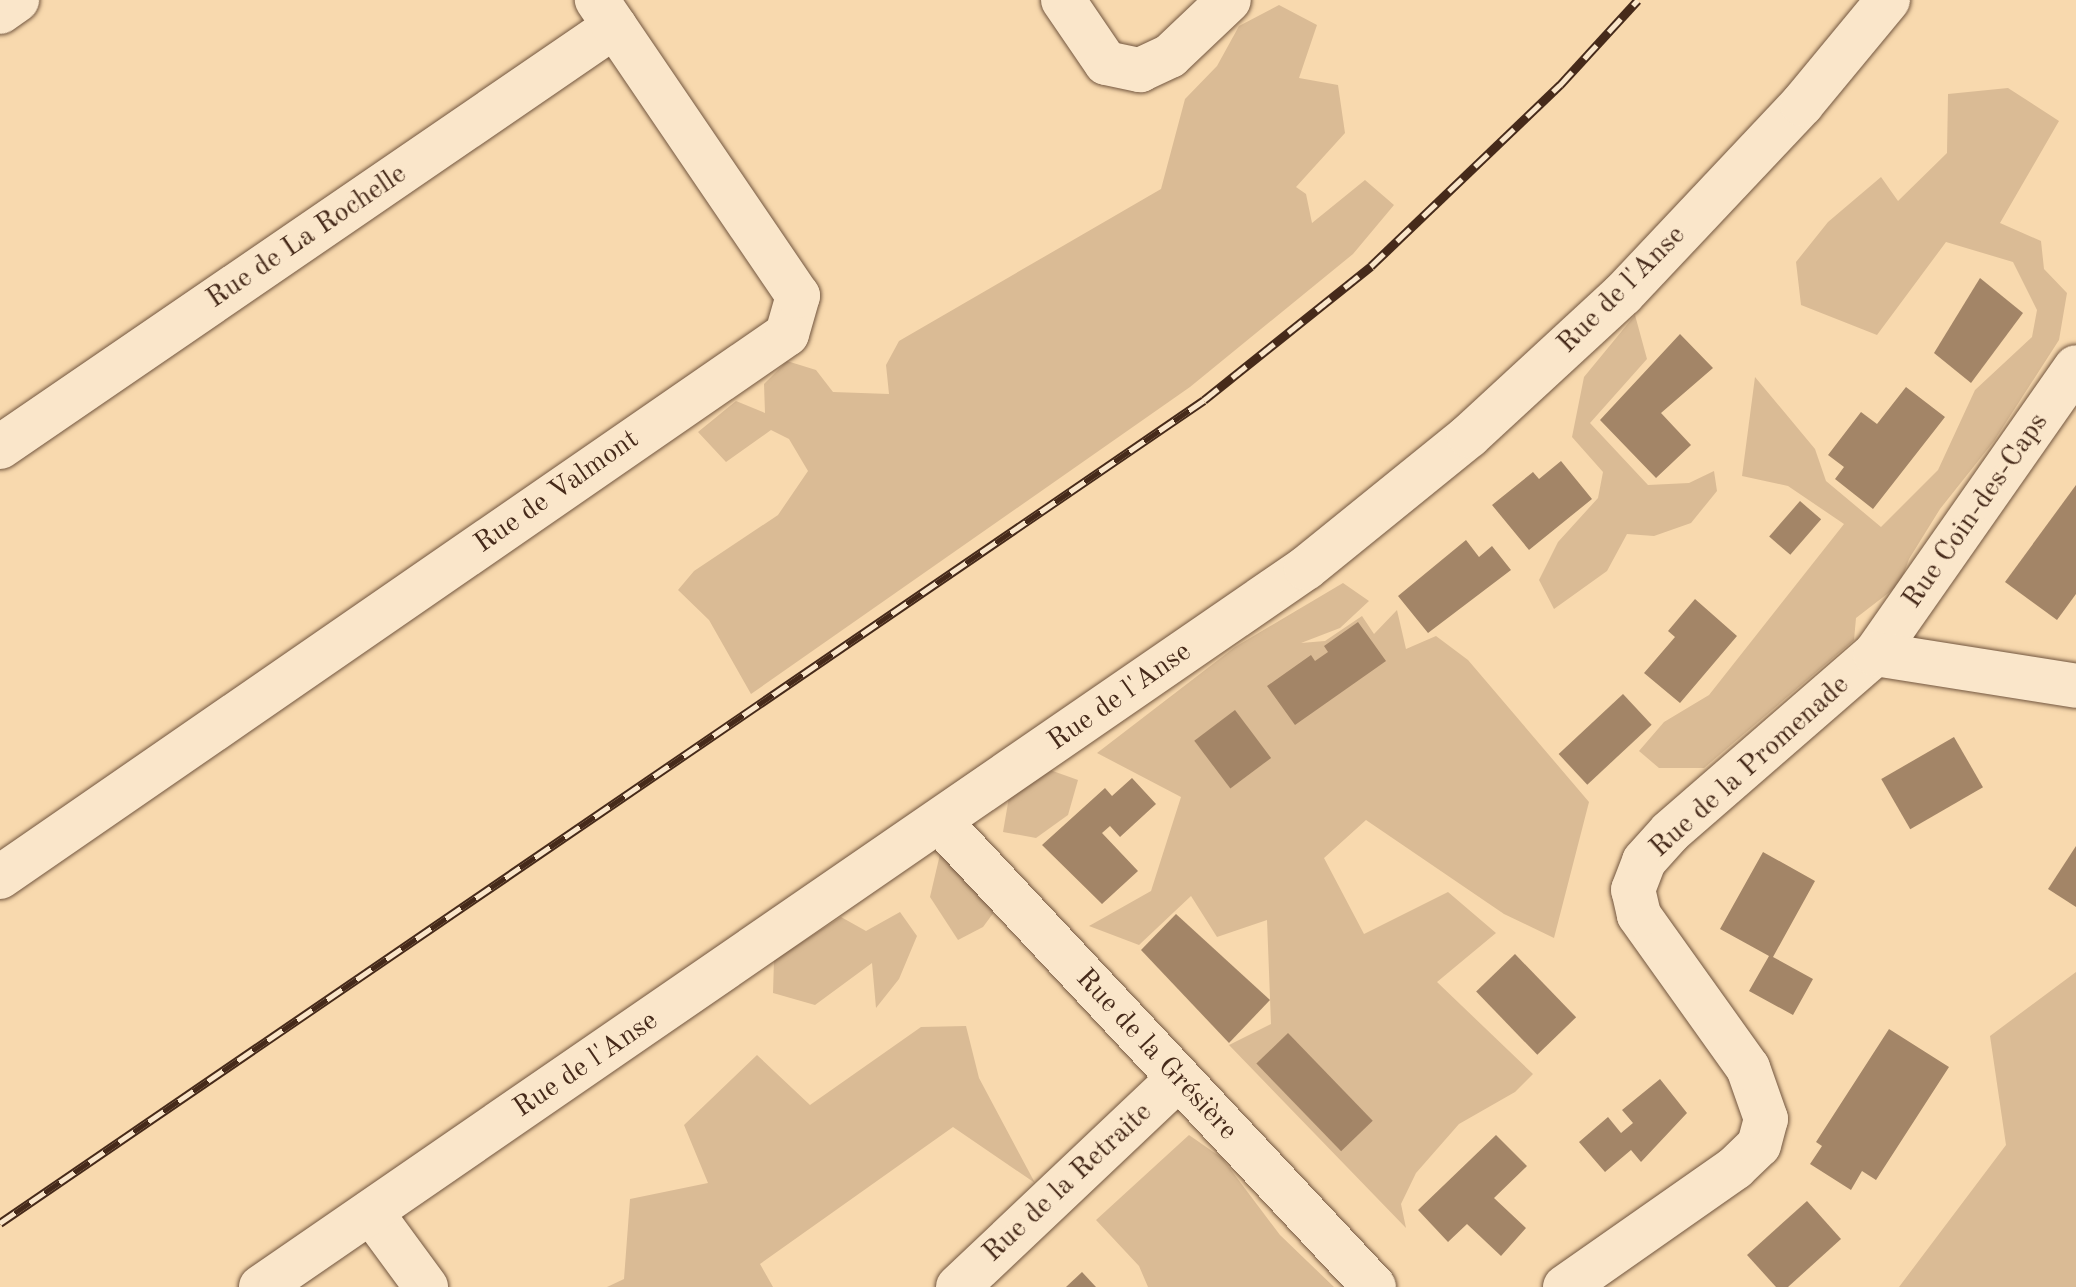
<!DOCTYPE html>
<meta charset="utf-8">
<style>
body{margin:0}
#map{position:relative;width:2076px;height:1287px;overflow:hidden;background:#f8d9ae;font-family:"Old Standard TT",serif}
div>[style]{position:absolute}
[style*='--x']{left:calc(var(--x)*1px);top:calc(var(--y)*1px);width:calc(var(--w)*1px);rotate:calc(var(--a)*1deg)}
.green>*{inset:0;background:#dabb95}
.building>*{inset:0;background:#a38567;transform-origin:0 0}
.roads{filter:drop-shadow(0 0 2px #72563f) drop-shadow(0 0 2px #72563f)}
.minor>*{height:44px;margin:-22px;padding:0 22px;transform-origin:22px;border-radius:22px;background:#fae6ca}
.rail>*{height:9px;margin-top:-4.5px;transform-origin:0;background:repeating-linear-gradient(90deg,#fae6ca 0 18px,#462a1a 0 36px);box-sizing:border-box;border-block:2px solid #462a1a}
span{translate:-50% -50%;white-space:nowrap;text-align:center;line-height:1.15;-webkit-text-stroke:7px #fae6ca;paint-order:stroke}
.street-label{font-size:28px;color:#462a1a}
</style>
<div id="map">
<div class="green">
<i style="clip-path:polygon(1279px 5px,1317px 25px,1299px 78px,1338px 85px,1345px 133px,1296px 187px,1306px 194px,1312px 223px,1365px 180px,1394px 205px,1353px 254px,1190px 387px,751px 694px,709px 620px,678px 590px,694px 571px,778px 515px,808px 471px,789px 439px,771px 430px,726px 462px,698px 432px,736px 401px,765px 413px,764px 384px,787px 361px,816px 370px,833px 392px,889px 394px,886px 365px,899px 341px,1161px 189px,1185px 99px,1217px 66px,1239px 26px)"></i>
<i style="clip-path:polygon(2008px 88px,2059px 121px,2000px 223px,2041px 241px,2044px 269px,2067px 293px,2059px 340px,1994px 441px,1940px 509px,1909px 559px,1900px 584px,1856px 618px,1854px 640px,1704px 768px,1659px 768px,1639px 751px,1664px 722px,1709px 695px,1844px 524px,1788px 486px,1742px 476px,1755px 377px,1815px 449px,1826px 481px,1881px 527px,1938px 470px,1975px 390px,2032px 337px,2037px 310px,2013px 262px,1946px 242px,1877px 335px,1801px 305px,1796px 262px,1828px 222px,1881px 177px,1898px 201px,1947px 153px,1948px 94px)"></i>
<i style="clip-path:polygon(1635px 315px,1647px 359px,1590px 423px,1648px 485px,1689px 483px,1714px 471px,1717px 491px,1691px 523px,1654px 536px,1627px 534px,1607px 571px,1554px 609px,1539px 580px,1558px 542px,1598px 498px,1603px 472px,1572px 437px,1584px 377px)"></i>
<i style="clip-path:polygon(1343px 583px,1369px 601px,1340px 628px,1301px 643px,1325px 641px,1362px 616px,1374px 634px,1397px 610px,1406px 649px,1436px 636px,1468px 660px,1589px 802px,1554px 938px,1504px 914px,1366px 820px,1324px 858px,1364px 934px,1448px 892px,1496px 933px,1437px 982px,1533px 1074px,1515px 1092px,1459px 1124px,1416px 1173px,1401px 1204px,1406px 1228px,1229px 1045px,1271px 1024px,1267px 920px,1217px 937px,1191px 896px,1139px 945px,1089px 926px,1151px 891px,1181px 797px,1097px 753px,1235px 647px)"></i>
<i style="clip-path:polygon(1050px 770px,1078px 780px,1068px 815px,1036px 838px,1003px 832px,1009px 797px)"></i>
<i style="clip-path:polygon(941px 850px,1017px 881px,983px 927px,958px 940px,930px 897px)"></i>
<i style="clip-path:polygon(900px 912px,917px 936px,899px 979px,876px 1008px,872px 963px,815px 1005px,773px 993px,774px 960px,841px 917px,866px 931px)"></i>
<i style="clip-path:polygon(2076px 972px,2076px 1287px,1899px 1287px,2006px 1145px,1990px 1036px)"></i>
<i style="clip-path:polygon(966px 1026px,979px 1078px,1035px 1183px,953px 1127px,760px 1264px,773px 1287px,607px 1287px,624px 1279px,630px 1199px,708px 1183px,684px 1125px,757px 1055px,810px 1105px,921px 1027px)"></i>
<i style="clip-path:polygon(1189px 1135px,1222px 1158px,1280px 1235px,1334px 1287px,1148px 1287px,1139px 1266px,1096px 1220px)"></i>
</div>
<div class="building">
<i style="clip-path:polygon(1980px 278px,2023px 313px,1971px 383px,1934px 353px)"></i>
<i style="clip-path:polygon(1680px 334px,1713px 368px,1661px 413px,1691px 445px,1656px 478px,1600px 420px)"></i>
<i style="clip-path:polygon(1906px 387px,1945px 417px,1873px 509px,1835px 479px,1844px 467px,1828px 455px,1861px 412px,1877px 424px)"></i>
<i style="clip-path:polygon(1561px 461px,1592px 499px,1529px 550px,1492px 505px,1533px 472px,1539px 479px)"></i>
<i style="clip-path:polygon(2076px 485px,2076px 594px,2057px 620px,2005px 582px)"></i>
<i style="left:1800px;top:501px;width:28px;height:47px;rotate:41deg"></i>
<i style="clip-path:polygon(1466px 540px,1479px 557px,1492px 546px,1511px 570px,1428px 633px,1398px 596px)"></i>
<i style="clip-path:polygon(1695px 599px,1737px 636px,1680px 703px,1644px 673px,1675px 637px,1668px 631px)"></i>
<i style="clip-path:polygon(1358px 622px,1386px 661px,1295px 725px,1267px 686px,1311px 655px,1315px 661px,1328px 652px,1324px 646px)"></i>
<i style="left:1623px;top:694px;width:42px;height:88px;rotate:47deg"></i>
<i style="left:1235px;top:710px;width:60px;height:51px;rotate:53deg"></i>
<i style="left:1954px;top:737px;width:58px;height:84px;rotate:60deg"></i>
<i style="clip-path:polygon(1132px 778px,1156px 804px,1120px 837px,1110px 826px,1102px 833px,1138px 871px,1102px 904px,1042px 845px,1105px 788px,1112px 796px)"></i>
<i style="clip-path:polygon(2076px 846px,2076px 907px,2048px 889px)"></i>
<i style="clip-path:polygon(1763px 852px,1815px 881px,1773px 957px,1813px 979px,1793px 1015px,1749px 991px,1769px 956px,1720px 929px)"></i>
<i style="clip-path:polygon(1176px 914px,1270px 1000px,1229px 1043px,1141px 950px)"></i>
<i style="left:1515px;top:954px;width:88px;height:54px;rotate:46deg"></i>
<i style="clip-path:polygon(1889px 1029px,1949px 1067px,1876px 1180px,1862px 1171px,1851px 1190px,1810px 1164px,1822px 1146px,1816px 1142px)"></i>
<i style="left:1288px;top:1033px;width:122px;height:44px;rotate:46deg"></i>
<i style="clip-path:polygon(1660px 1079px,1687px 1113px,1641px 1162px,1631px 1150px,1605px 1172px,1579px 1142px,1608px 1117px,1621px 1133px,1633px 1123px,1622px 1110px)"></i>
<i style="clip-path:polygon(1496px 1135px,1527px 1166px,1494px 1198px,1526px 1228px,1501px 1256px,1467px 1224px,1448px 1242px,1418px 1210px)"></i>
<i style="clip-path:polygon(1807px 1201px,1841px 1239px,1788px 1287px,1776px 1287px,1747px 1255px)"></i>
<i style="clip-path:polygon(1082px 1272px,1096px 1287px,1066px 1287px)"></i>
</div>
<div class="roads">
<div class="minor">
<i style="--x:1063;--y:0;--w:76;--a:55.7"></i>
<i style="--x:1106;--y:63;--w:35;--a:12"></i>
<i style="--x:1140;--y:70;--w:33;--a:-25"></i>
<i style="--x:1170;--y:56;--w:81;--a:-43.5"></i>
<i style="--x:0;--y:12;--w:21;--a:-35"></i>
<i style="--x:0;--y:447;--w:745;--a:-34.39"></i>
<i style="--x:1875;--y:654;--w:350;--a:-55"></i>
<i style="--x:940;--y:822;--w:636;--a:46.97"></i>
<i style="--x:0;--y:877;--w:956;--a:-34.6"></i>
<i style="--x:787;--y:334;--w:40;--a:-74"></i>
<i style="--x:798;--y:296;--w:358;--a:-124.2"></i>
<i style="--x:371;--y:1212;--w:93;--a:53.7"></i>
<i style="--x:261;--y:1287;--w:1268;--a:-34.53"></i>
<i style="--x:1306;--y:568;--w:210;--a:-39"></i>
<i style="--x:1469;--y:436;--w:209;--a:-42.7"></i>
<i style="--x:1623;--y:294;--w:261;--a:-46.7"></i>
<i style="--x:1802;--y:104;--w:135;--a:-50.4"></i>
<i style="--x:958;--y:1287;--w:303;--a:-43.4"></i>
<i style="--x:1565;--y:1287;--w:208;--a:-35"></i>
<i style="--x:1735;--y:1168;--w:33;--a:-44"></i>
<i style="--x:1759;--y:1145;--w:27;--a:-75"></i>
<i style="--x:1766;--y:1119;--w:54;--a:-109.4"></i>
<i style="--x:1748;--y:1068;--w:188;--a:-125.5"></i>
<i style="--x:1639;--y:915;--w:26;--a:-103"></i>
<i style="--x:1633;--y:890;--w:31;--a:-69"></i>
<i style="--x:1644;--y:861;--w:39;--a:-48"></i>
<i style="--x:1670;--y:832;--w:271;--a:-41"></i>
<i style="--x:1875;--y:654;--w:204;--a:9"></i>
</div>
</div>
<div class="rail">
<i style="--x:0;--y:1223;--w:1458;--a:-34.35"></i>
<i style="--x:1204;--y:400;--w:214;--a:-38.7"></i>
<i style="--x:1371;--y:266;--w:262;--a:-43.8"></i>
<i style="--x:1560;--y:85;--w:115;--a:-47.5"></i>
</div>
<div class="street-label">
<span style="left:307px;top:237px;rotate:-34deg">Rue de La Rochelle</span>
<span style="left:1622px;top:290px;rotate:-45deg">Rue de l'Anse</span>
<span style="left:557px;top:492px;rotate:-35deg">Rue de Valmont</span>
<span style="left:1976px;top:511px;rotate:-55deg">Rue Coin-des-Caps</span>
<span style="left:1120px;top:697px;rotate:-35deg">Rue de l'Anse</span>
<span style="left:1750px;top:767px;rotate:-42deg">Rue de la Promenade</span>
<span style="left:1156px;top:1055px;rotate:47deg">Rue de la Grésière</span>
<span style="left:586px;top:1065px;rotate:-34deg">Rue de l'Anse</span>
<span style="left:1068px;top:1183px;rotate:-43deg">Rue de la Retraite</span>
</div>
</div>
